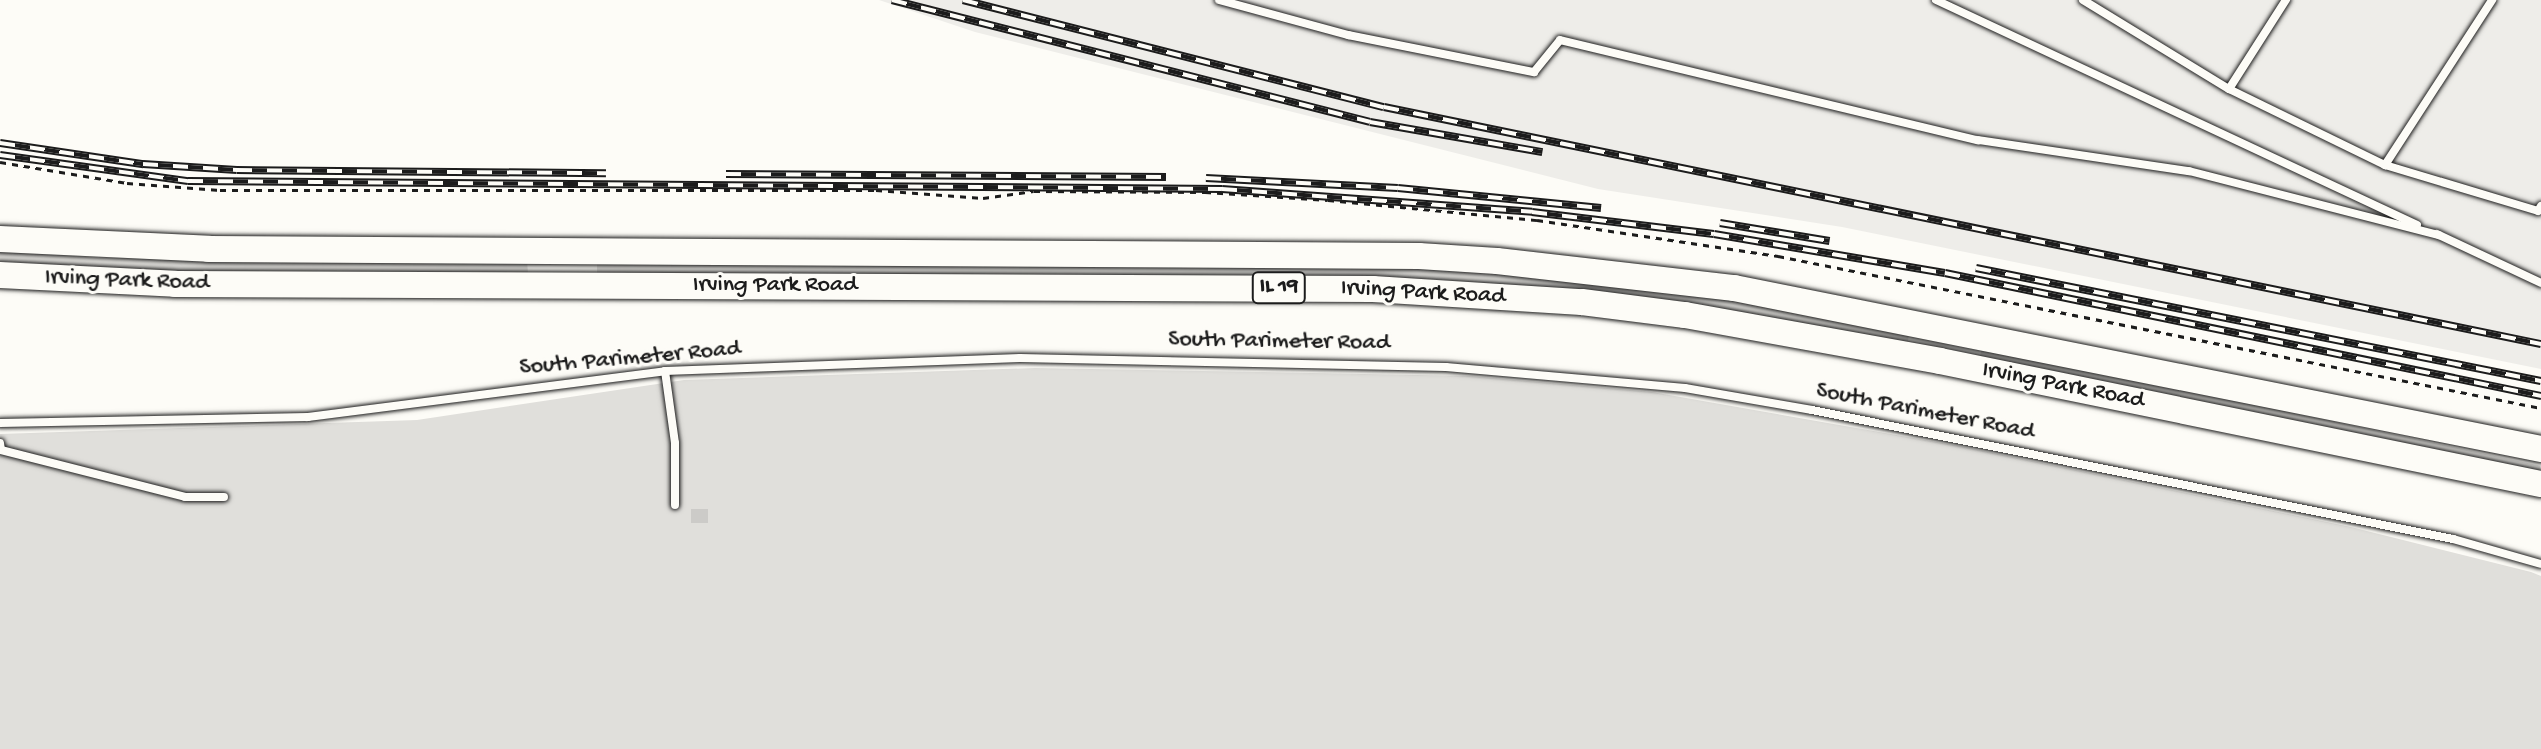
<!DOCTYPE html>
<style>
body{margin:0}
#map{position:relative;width:2541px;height:749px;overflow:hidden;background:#fdfcf7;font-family:"Gochi Hand",sans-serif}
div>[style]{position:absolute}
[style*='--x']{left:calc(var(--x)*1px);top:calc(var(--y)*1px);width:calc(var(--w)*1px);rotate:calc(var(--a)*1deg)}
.built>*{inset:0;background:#eeede9}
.green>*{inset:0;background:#e0dfdb;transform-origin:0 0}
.building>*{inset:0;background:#cccbc8;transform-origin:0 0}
.path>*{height:3px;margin-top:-1.5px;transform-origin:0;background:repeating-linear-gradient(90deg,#1c1c1c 0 6px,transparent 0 12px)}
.roads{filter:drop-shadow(0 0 2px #1c1c1c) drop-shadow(0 0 2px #1c1c1c)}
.service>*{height:8px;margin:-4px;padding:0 4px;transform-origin:4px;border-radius:4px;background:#fdfcf7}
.primary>*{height:26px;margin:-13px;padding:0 13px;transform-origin:13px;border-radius:13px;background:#fdfcf7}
.rail>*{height:8px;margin-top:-4px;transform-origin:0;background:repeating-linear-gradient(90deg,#fdfcf7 0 15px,#1c1c1c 0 30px);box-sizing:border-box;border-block:2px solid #1c1c1c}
span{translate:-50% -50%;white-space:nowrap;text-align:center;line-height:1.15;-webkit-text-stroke:6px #fdfcf7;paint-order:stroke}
.shield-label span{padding:2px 6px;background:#fdfcf7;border:2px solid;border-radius:6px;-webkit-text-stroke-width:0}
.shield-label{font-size:22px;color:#1c1c1c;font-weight:700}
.street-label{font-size:24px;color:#1c1c1c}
</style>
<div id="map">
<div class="built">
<i style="clip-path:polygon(879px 0,2541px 0,2541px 369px,1842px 227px,1598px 189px,975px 32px)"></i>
</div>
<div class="green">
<i style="clip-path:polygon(0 250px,98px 258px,527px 261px,528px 273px,162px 271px,0 261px)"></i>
<i style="clip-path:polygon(597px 263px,1320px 265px,1469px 271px,1690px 293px,1909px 332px,1908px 342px,1686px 303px,1436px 279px,597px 273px)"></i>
<i style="left:1982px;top:347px;width:571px;height:10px;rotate:12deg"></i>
<i style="clip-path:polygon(1035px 368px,1469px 376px,1652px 392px,1959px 446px,2351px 527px,2531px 572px,2541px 576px,2541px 749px,0 749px,0 434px,417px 420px,684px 380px)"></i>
</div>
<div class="building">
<i style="left:691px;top:509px;width:17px;height:14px"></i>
</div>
<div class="path">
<i style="--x:0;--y:162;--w:129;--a:9.4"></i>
<i style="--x:127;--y:183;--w:93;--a:4.3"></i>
<i style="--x:220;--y:190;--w:656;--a:0"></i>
<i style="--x:876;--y:190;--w:107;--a:4.3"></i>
<i style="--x:983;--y:198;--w:51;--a:-7.8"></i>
<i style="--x:1034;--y:191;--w:171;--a:0.3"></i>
<i style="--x:1205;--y:192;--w:123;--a:3.7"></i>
<i style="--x:1328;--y:200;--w:210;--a:5.5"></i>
<i style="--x:1537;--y:220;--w:244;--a:8.5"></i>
<i style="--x:1778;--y:256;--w:778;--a:11.27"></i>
</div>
<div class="roads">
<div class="service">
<i style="--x:1219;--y:0;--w:134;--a:15.2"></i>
<i style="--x:1348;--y:35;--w:190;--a:11.3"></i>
<i style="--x:1534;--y:72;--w:41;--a:-50.9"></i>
<i style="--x:1560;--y:40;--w:430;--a:13.5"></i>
<i style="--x:1978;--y:140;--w:213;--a:8.4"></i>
<i style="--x:2189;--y:171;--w:258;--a:14.4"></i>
<i style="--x:1936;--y:0;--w:531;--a:25.07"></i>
<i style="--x:2083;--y:0;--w:171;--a:31.4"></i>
<i style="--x:2229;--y:89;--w:174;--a:26"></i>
<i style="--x:2385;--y:165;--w:197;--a:-57"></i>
<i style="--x:2229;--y:89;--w:106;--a:-57.4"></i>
<i style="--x:2385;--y:165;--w:160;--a:16.7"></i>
<i style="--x:2538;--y:211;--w:6;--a:-59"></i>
<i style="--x:2437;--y:234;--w:115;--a:25.2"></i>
<i style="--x:665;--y:371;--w:73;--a:82.1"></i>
<i style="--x:675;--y:443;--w:62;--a:90"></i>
<i style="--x:0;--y:423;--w:308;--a:-1.1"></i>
<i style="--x:308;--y:417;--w:360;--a:-7.3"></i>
<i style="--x:665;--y:371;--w:355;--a:-2.1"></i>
<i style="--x:1020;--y:358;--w:426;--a:1.2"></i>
<i style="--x:1446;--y:367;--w:240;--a:5"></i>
<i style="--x:1685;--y:388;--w:129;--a:9.8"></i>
<i style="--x:1812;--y:410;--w:654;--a:11.38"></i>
<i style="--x:2453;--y:539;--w:91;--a:15.9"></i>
<i style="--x:0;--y:443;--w:7;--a:82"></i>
<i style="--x:1;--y:450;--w:190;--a:14.3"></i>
<i style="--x:185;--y:497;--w:39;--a:0"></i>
</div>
<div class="primary">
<i style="--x:0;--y:239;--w:209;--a:2.7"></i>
<i style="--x:209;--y:249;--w:1210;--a:0.33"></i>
<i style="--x:1419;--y:256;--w:78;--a:3.7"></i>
<i style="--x:1497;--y:261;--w:239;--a:6.5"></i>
<i style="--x:1734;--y:288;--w:823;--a:11.28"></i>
<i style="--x:0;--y:275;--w:175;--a:2.9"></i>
<i style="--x:175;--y:284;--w:1198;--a:0.24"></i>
<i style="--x:1373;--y:289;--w:209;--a:3.6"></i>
<i style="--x:1582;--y:302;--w:104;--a:7.2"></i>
<i style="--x:1685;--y:315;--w:259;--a:10.2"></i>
<i style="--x:1940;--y:361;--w:613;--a:11.57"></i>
</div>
</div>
<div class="rail">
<i style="--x:892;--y:0;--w:493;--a:14.3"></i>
<i style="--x:1370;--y:122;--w:175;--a:9.9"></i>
<i style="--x:963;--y:0;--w:434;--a:14.3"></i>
<i style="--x:1384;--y:107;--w:1181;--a:11.58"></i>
<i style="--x:0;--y:143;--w:145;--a:8.4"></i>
<i style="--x:143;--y:164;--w:94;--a:3.7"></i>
<i style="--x:237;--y:170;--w:369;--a:0.5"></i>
<i style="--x:0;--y:155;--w:190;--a:7.9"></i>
<i style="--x:188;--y:181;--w:1034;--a:0.44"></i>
<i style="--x:1222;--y:189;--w:311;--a:4.2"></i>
<i style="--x:1532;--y:212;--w:183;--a:6.9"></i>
<i style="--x:1714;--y:234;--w:234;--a:9.6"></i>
<i style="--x:1945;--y:273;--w:609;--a:11.66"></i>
<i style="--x:726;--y:174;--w:440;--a:0.4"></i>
<i style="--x:1206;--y:178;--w:192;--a:3"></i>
<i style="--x:1398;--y:188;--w:204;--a:5.6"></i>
<i style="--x:1720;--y:223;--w:111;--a:9.3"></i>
<i style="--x:1976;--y:268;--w:576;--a:11.31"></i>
</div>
<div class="shield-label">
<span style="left:1279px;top:288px">IL 19</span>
</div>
<div class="street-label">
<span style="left:127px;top:281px;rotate:2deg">Irving Park Road</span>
<span style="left:775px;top:286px">Irving Park Road</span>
<span style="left:1423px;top:293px;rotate:3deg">Irving Park Road</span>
<span style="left:1279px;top:342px;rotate:1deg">South Parimeter Road</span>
<span style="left:630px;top:359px;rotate:-5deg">South Parimeter Road</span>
<span style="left:2063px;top:386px;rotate:11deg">Irving Park Road</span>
<span style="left:1925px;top:412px;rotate:11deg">South Parimeter Road</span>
</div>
</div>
